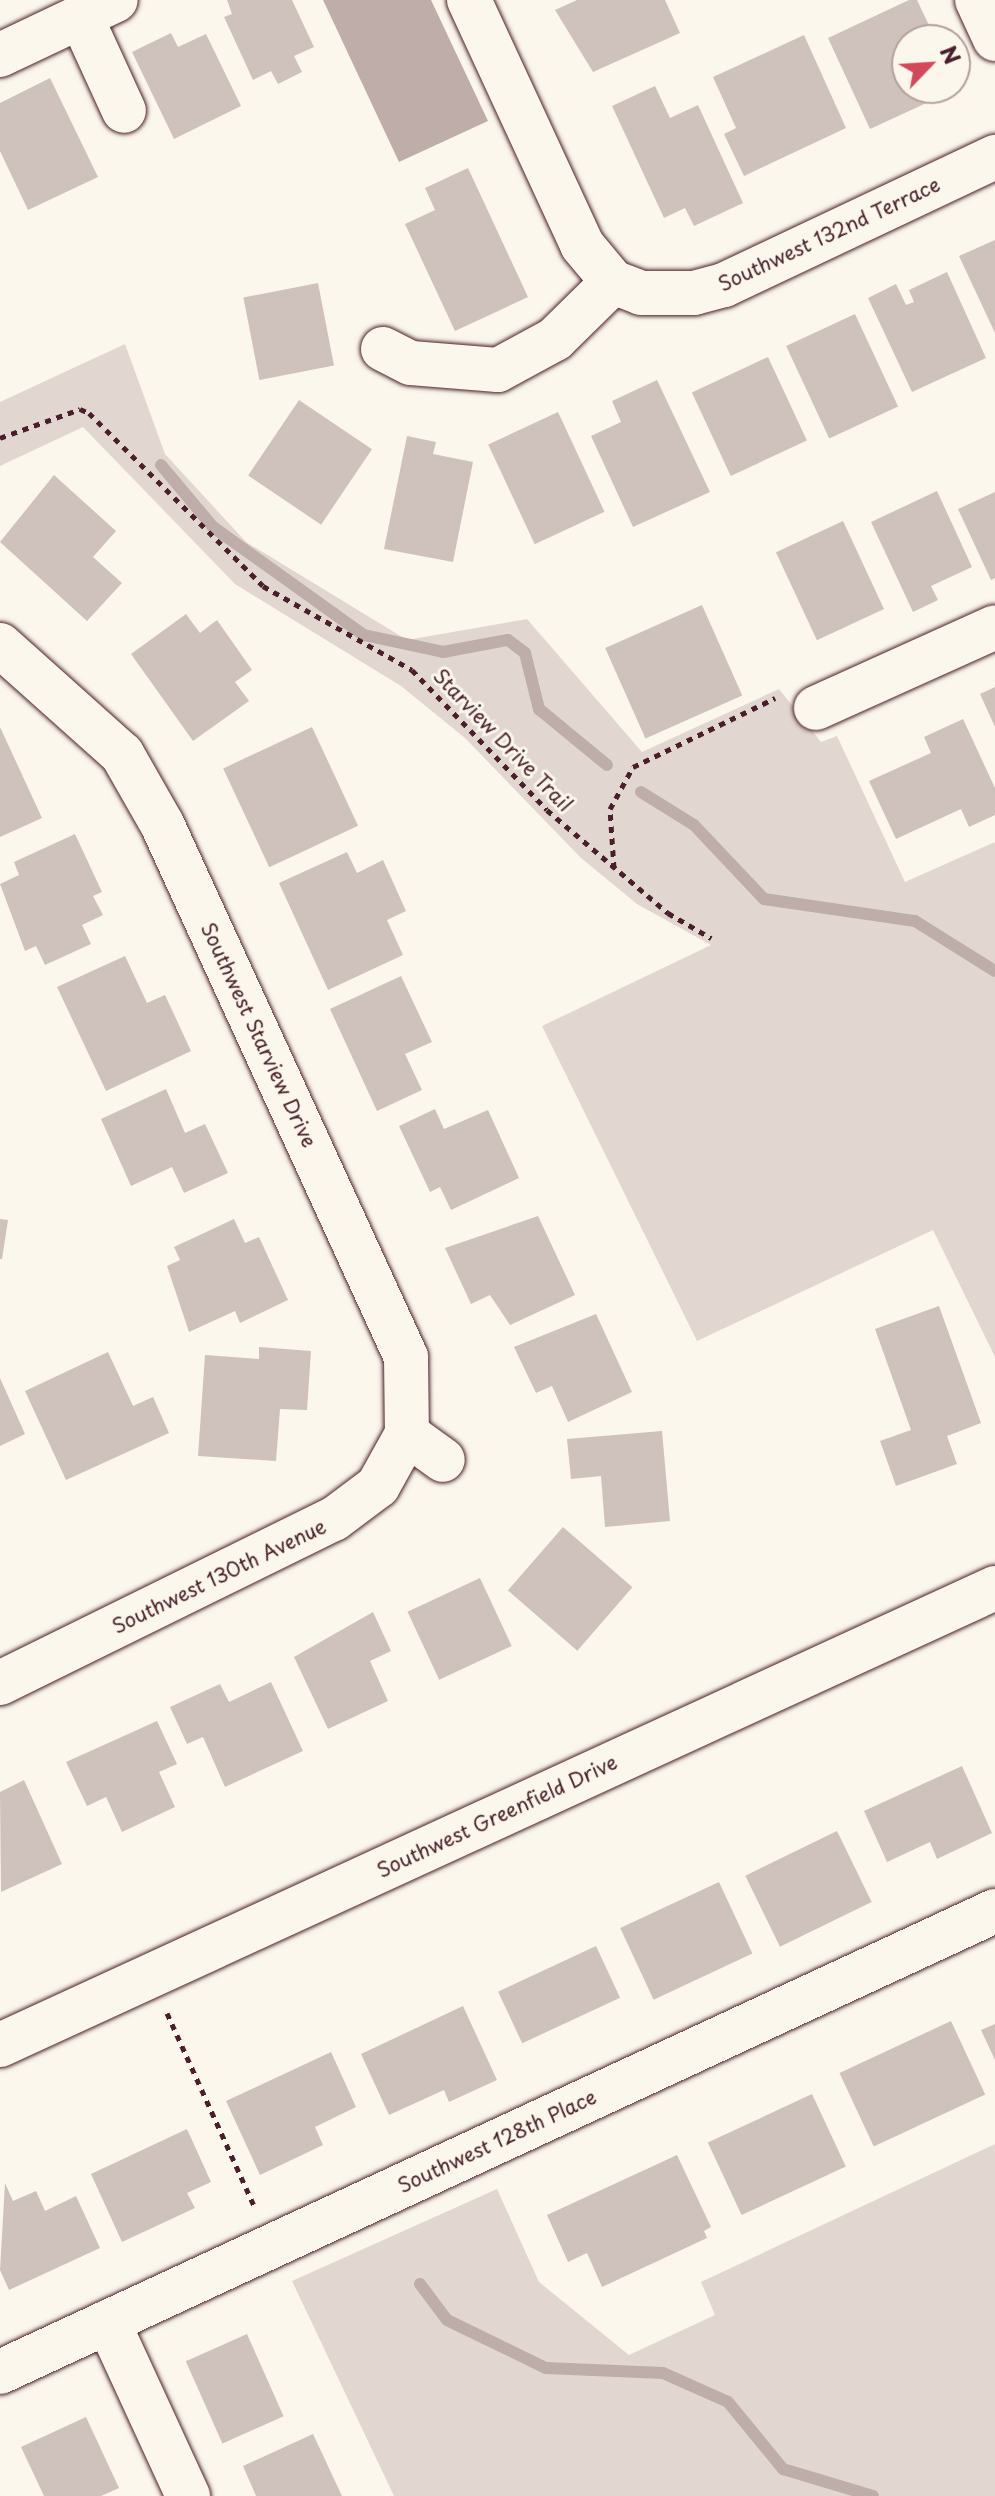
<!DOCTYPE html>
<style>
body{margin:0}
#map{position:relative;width:995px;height:2496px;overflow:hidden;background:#fbf7ec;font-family:"Playpen Sans",sans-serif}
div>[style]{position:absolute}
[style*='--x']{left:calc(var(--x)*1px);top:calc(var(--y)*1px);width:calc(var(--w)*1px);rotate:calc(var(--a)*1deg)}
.green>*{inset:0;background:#e2d7d0}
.water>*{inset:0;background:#bfadaa}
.stream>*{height:12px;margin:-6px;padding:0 6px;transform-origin:6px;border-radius:6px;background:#bfadaa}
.building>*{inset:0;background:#cfc2bc;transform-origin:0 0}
.path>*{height:5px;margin-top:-2.5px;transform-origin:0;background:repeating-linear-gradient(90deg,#4a1f2b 0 6px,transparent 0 12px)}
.roads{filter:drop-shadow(0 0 2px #4a1f2b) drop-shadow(0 0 2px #4a1f2b)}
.minor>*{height:44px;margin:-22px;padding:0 22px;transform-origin:22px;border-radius:22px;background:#fbf7ec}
span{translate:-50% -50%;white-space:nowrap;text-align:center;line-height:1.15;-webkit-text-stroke:6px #fbf7ec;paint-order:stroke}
.street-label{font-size:20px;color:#4a1f2b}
.north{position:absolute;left:891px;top:24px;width:80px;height:80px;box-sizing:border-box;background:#fbf7ec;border:2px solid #b4a19f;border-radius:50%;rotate:65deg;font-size:22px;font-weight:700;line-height:32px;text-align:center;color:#4a1f2b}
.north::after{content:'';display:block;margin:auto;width:28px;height:36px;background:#d1495b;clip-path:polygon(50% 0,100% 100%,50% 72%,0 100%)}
</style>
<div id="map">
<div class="green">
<i style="clip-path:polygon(125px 344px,165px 454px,246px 542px,407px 640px,527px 619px,642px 752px,779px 689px,821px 742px,837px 736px,905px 882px,995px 842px,995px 1357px,933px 1230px,697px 1341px,542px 1026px,711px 945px,637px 904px,581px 858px,465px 738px,401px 686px,235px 584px,83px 427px,0 466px,0 402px)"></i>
<i style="clip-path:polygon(995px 2144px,995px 2496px,394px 2496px,292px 2281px,497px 2189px,539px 2282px,629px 2355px,715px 2315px,701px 2282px)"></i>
</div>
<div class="water">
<i style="clip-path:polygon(323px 0,431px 0,488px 121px,399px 162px)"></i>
</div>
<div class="stream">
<i style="--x:161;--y:465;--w:81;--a:50"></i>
<i style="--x:213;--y:527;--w:186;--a:35.6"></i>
<i style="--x:364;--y:635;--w:81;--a:12.1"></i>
<i style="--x:443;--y:652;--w:66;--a:-10.5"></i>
<i style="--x:508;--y:640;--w:21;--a:37"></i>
<i style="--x:525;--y:653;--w:58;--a:76"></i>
<i style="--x:539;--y:709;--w:88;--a:39.5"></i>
<i style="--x:641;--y:792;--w:62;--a:31.9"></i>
<i style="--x:694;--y:825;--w:102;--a:46.6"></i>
<i style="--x:764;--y:899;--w:153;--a:8.3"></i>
<i style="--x:915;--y:921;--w:94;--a:32"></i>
<i style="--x:420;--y:2284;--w:45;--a:53.1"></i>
<i style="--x:447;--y:2320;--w:110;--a:25.9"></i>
<i style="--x:546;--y:2368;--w:117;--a:2.4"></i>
<i style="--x:663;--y:2373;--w:71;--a:24"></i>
<i style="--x:728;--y:2402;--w:87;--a:50.6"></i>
<i style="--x:783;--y:2469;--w:94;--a:16.7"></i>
</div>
<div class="building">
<i style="clip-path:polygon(227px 0,292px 0,314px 47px,294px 56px,302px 72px,278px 84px,271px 71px,253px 80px,224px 17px,232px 14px)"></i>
<i style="clip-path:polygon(577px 0,665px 0,680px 33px,593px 72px,555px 10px)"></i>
<i style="clip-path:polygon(909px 0,917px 0,936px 40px,907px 40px,907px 88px,955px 88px,955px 81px,959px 88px,870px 129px,828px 38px)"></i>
<i style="clip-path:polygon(171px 33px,178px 47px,206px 34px,241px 106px,174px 139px,132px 52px)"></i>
<i style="clip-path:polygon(804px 35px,846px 128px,744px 176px,724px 134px,736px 128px,713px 77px)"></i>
<i style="clip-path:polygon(50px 78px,98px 177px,28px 210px,0 151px,0 103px)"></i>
<i style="clip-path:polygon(655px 86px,670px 118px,698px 105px,743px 203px,694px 226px,685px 208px,664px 218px,612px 106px)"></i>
<i style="clip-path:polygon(468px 168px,528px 297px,455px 331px,405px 224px,435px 210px,425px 188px)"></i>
<i style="clip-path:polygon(995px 240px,995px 333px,959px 256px)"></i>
<i style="clip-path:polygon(947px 272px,986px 358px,912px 392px,868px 298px,896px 284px,906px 305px,914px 302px,909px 290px)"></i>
<i style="left:318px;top:283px;width:84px;height:76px;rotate:79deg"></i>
<i style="left:855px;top:314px;width:102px;height:76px;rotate:65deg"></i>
<i style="left:768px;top:357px;width:92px;height:84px;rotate:65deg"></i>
<i style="clip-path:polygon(657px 380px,710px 492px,633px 527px,591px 436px,621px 422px,612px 401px)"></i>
<i style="left:299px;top:400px;width:88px;height:91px;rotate:34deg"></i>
<i style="left:558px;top:412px;width:110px;height:77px;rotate:65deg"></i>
<i style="clip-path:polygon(407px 436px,436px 442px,433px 454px,473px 462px,453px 562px,384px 549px)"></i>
<i style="clip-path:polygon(54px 475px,116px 531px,93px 557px,122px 583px,87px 621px,0 542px)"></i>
<i style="clip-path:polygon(937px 491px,972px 567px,931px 586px,938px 600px,913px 612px,871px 522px)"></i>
<i style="clip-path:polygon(995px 492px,995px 578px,991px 580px,958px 509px)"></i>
<i style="left:843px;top:521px;width:97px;height:74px;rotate:65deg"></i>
<i style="left:702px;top:605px;width:99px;height:106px;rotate:66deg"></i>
<i style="clip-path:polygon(186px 614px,200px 633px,217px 620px,252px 670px,235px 682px,249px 701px,193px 741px,131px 654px)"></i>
<i style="clip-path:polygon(995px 687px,995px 727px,980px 694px)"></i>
<i style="clip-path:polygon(963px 719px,995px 788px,995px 815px,969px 827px,961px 809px,896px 839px,869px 781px,931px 753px,924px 737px)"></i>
<i style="clip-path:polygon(0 727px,42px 818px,0 837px)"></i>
<i style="left:312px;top:727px;width:109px;height:98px;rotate:65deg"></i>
<i style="clip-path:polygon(75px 834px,102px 892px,93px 896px,103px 915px,82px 925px,91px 944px,45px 965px,36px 946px,25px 951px,0 884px,19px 875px,14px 862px)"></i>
<i style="clip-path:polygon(347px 852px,357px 873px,383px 860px,406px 911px,387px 920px,403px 955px,328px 990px,279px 883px)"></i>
<i style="clip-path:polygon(125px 956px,147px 1003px,165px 995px,191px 1051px,106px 1091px,57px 987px)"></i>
<i style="clip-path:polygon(401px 976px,432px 1042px,405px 1054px,422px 1090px,377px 1111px,330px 1009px)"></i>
<i style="clip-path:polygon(166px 1089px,185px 1133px,205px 1124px,228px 1173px,184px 1193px,172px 1167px,131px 1186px,101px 1119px)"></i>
<i style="clip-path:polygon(435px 1109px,444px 1129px,488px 1110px,519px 1178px,451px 1210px,440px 1187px,430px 1192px,399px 1126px)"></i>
<i style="clip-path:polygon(538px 1216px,575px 1295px,510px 1325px,490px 1295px,471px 1304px,445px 1248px)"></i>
<i style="clip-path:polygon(0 1219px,8px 1220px,2px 1259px,0 1259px)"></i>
<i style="clip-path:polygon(234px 1219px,245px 1243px,259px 1237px,288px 1300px,240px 1323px,235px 1311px,189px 1332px,167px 1266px,180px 1260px,174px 1247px)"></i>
<i style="clip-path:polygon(939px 1306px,981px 1423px,947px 1436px,957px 1464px,896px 1486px,880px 1441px,911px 1430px,875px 1329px)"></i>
<i style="clip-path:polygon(596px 1314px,632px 1392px,568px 1422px,552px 1386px,536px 1393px,514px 1347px)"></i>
<i style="clip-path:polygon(259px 1347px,311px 1351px,307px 1410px,280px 1409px,276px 1461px,198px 1456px,205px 1355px,259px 1359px)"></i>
<i style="clip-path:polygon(108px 1352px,133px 1406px,153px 1397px,169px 1433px,66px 1480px,25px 1391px)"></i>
<i style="clip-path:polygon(0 1378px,25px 1434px,0 1446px)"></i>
<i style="clip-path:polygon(662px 1431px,670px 1521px,605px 1527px,601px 1476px,571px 1479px,567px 1439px)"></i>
<i style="left:563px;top:1527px;width:92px;height:84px;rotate:41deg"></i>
<i style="left:480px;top:1578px;width:75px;height:80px;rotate:65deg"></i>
<i style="clip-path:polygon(373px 1612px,391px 1651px,370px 1661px,388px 1701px,328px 1729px,294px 1657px)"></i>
<i style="clip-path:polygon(271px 1682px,303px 1751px,225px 1787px,203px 1737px,187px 1744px,170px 1707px,220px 1684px,229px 1702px)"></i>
<i style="clip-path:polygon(157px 1721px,177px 1764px,159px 1772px,175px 1807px,122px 1832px,106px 1797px,87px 1806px,66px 1762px)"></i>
<i style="clip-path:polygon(962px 1766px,992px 1833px,937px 1859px,930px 1842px,887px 1862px,864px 1811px)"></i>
<i style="clip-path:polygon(24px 1780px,62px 1864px,1px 1892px,0 1792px)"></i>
<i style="left:837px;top:1831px;width:79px;height:102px;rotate:64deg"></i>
<i style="left:719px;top:1882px;width:79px;height:109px;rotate:65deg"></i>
<i style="left:596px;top:1946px;width:57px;height:108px;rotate:65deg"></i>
<i style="clip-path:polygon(463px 2006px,497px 2080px,449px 2102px,444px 2090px,389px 2115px,361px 2054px)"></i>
<i style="left:951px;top:2021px;width:81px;height:123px;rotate:65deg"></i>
<i style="clip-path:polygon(995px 2024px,995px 2060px,981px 2030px)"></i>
<i style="clip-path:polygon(331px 2052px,356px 2107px,315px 2127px,323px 2145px,260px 2175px,226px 2101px)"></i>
<i style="left:812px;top:2094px;width:80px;height:115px;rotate:65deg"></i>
<i style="clip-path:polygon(187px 2129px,211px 2182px,187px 2193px,195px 2208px,122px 2242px,91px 2174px)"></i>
<i style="clip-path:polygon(677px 2155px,711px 2227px,704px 2231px,707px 2238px,602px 2287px,587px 2253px,568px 2262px,547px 2215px)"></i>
<i style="clip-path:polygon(5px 2183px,13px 2201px,36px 2191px,45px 2211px,76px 2196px,100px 2248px,9px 2290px,0 2270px)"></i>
<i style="left:247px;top:2334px;width:90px;height:67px;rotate:66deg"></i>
<i style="clip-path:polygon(86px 2417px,119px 2488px,101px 2496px,44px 2496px,21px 2447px)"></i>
<i style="clip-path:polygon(313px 2434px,342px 2496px,256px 2496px,243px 2466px)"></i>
</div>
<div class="path">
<i style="--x:0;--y:438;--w:85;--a:-19.9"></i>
<i style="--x:80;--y:409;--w:10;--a:24"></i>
<i style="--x:89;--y:413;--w:245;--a:44.8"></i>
<i style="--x:263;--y:586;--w:171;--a:29.4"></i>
<i style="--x:412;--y:670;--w:194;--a:46"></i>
<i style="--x:547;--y:810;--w:159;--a:40.4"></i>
<i style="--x:668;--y:913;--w:50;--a:30.2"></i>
<i style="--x:614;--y:868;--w:59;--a:-93.9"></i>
<i style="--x:610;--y:809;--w:48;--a:-61.3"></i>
<i style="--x:633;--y:767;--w:158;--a:-25.9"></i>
<i style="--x:167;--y:2013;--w:214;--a:65.7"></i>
</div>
<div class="roads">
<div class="minor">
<i style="--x:469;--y:0;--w:270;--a:65.2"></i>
<i style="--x:582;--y:245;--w:48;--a:50"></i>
<i style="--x:613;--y:282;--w:30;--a:21"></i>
<i style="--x:641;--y:293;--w:53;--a:0"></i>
<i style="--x:694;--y:293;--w:31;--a:-15"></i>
<i style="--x:724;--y:285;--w:300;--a:-25.3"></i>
<i style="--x:977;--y:0;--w:43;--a:65.2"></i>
<i style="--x:81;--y:17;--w:103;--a:65.4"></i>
<i style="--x:0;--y:55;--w:128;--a:-25.4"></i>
<i style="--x:383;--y:349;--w:31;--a:27"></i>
<i style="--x:411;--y:363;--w:87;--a:4.6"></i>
<i style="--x:498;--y:370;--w:65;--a:-28.5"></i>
<i style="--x:555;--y:339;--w:81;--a:-44.5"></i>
<i style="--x:0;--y:645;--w:164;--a:41.8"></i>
<i style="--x:122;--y:754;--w:81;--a:60.3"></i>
<i style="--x:162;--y:824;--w:586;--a:65.4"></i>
<i style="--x:406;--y:1357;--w:77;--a:89.3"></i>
<i style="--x:407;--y:1434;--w:44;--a:35.8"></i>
<i style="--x:816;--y:708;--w:196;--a:-24.3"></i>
<i style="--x:0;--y:1683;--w:372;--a:-26.2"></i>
<i style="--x:334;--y:1519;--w:55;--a:-36.9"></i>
<i style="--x:378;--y:1486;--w:60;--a:-60.9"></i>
<i style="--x:0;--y:2045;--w:1095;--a:-24.67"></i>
<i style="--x:108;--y:2322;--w:192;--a:65.3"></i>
<i style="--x:0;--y:2372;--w:1097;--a:-24.86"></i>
</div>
</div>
<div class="street-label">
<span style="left:829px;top:234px;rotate:-25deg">Southwest 132nd Terrace</span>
<span style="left:503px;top:740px;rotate:46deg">Starview Drive Trail</span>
<span style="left:259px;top:1035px;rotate:65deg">Southwest Starview Drive</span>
<span style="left:219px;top:1576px;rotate:-26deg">Southwest 130th Avenue</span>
<span style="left:497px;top:1816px;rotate:-25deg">Southwest Greenfield Drive</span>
<span style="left:497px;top:2141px;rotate:-25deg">Southwest 128th Place</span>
</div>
<div class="north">N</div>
</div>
